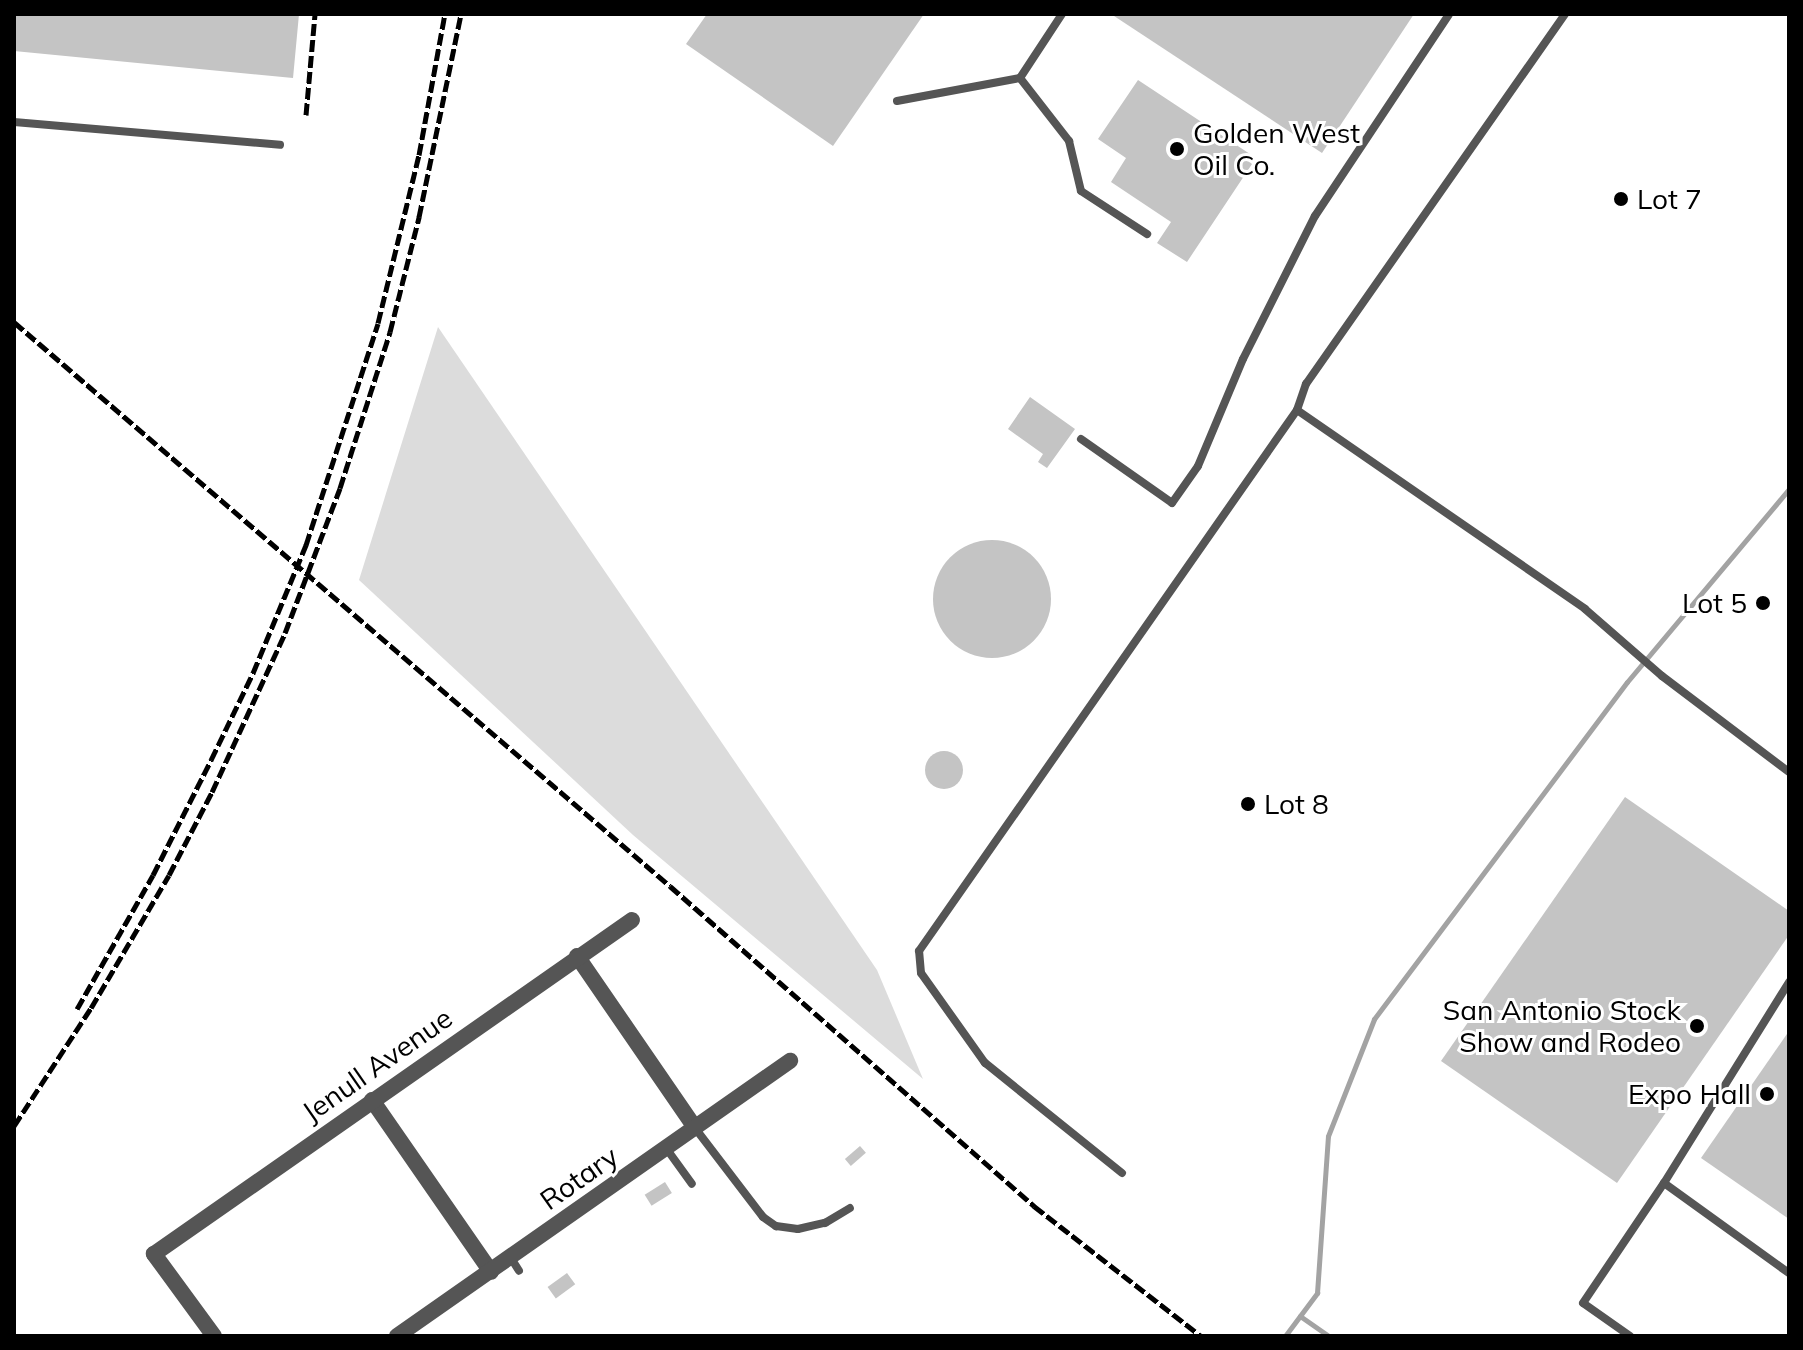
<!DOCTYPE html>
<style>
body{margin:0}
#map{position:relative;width:1803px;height:1350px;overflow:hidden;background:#fff;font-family:Mulish,sans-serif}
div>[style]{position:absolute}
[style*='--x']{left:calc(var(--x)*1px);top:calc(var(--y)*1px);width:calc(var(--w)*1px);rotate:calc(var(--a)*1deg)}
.green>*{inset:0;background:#dcdcdc}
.stream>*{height:5px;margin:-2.5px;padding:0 2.5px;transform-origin:2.5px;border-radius:2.5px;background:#a3a3a3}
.building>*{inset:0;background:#c4c4c4;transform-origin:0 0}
.round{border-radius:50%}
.lane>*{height:8px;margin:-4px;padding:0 4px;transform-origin:4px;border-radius:4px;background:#555}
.street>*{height:16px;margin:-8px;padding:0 8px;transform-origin:8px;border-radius:8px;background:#555}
.rail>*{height:5px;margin-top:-2.5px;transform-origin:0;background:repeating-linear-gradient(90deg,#000 0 12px,transparent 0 16px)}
.dots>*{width:22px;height:22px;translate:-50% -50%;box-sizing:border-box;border:4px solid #fff;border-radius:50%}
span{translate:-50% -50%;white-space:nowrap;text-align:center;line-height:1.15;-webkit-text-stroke:6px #fff;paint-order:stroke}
.poi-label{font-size:28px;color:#000}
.left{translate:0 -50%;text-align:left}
.right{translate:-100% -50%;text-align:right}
.street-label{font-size:28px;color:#000}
.frame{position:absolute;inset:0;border:16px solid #000;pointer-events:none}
</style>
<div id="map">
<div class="green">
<i style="clip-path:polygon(438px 327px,877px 970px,923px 1079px,633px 835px,359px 580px)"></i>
</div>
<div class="stream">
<i style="--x:1300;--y:1316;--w:35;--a:35"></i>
<i style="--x:1285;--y:1336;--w:54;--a:-53.3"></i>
<i style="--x:1317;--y:1293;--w:157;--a:-86"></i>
<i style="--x:1328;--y:1136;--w:126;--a:-68.5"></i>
<i style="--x:1374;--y:1019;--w:421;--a:-53.1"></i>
<i style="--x:1627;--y:682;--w:252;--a:-50"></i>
</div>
<div class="building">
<i style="clip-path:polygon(14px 14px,299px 14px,293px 78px,14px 51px)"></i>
<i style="clip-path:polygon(707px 14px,924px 14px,833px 146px,686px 44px)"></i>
<i style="clip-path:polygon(1111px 14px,1414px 14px,1322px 153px)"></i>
<i style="clip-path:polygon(1138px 80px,1256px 158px,1187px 262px,1157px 243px,1171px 222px,1111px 182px,1126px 158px,1098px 139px)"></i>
<i style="clip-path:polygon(1030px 397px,1075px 429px,1047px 468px,1038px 462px,1043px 454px,1008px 429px)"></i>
<i class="round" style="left:933px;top:540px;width:118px;height:118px"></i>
<i class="round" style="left:925px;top:751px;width:38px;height:38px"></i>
<i style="clip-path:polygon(1625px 797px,1789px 911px,1789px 935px,1617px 1183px,1441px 1061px)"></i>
<i style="clip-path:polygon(1789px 1031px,1789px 1219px,1701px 1158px)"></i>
<i style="left:860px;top:1146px;width:9px;height:20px;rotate:49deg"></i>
<i style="left:665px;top:1182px;width:13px;height:24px;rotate:58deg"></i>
<i style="left:567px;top:1273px;width:14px;height:24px;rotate:54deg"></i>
</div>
<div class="lane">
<i style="--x:1020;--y:78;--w:80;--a:52.1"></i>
<i style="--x:1069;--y:141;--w:51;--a:76.5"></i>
<i style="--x:1081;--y:191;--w:79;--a:33.1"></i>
<i style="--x:1020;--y:78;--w:77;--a:-56.7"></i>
<i style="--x:897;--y:101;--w:125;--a:-10.6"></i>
<i style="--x:14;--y:122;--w:267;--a:4.9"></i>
<i style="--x:1297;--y:410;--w:350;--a:34.6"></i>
<i style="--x:1585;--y:609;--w:102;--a:41"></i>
<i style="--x:1662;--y:676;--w:159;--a:37.1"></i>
<i style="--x:1081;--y:439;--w:111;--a:35.1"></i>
<i style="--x:1172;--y:503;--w:45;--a:-54.9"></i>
<i style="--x:1198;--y:466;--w:116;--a:-67.2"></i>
<i style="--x:1243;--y:359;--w:160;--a:-63.3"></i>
<i style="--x:1315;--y:216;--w:242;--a:-56.4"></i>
<i style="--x:695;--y:1128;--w:112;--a:52.6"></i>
<i style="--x:763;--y:1217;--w:16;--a:35"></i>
<i style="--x:776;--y:1226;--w:22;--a:8"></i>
<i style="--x:798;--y:1229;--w:28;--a:-13"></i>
<i style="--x:825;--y:1223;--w:29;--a:-31"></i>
<i style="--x:666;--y:1148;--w:44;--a:54.2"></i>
<i style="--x:1122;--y:1173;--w:176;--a:-141.2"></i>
<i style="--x:985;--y:1063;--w:110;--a:-125.4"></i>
<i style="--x:921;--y:973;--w:22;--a:-95"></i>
<i style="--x:919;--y:951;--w:660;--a:-55.06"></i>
<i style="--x:1297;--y:410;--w:28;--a:-71"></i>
<i style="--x:1306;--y:384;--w:452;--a:-55"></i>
<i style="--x:1664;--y:1183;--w:154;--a:35.8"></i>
<i style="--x:511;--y:1258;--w:15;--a:58"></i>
<i style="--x:1630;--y:1336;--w:57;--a:-144.9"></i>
<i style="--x:1583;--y:1303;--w:145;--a:-56"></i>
<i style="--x:1664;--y:1183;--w:237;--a:-58.1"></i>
</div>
<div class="street">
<i style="--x:577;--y:956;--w:209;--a:55.5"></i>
<i style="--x:372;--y:1100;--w:209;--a:55.3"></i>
<i style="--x:214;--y:1336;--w:102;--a:-126.2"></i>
<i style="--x:154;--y:1254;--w:583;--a:-34.94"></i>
<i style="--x:397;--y:1336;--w:480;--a:-35"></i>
</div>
<div class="rail">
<i style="--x:306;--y:115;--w:101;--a:-84.9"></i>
<i style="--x:14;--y:322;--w:865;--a:40.69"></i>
<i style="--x:670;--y:886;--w:485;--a:41.3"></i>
<i style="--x:1034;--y:1206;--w:212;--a:37.9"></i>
<i style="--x:77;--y:1009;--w:154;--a:-60.4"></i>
<i style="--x:153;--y:875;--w:129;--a:-63.2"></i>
<i style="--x:211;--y:760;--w:97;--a:-64.2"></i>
<i style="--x:253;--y:673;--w:139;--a:-67.5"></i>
<i style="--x:306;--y:545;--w:233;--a:-72"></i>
<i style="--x:378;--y:323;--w:173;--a:-76.3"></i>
<i style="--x:419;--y:155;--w:143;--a:-79.6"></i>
<i style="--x:14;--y:1126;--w:141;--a:-56.9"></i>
<i style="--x:91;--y:1008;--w:154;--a:-59.6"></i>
<i style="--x:169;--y:875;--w:93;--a:-62.6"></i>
<i style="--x:212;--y:792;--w:175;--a:-65.3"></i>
<i style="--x:285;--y:633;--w:155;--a:-69.2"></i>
<i style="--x:340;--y:488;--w:164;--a:-72.2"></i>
<i style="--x:390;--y:332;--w:119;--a:-75.8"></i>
<i style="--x:419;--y:217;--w:207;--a:-78.3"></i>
</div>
<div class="dots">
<i style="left:1177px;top:149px;background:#000"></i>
<i style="left:1621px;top:199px;background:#000"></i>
<i style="left:1763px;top:603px;background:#000"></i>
<i style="left:1248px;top:804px;background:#000"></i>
<i style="left:1697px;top:1026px;background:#000"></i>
<i style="left:1767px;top:1094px;background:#000"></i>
</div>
<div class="poi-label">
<span class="left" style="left:1193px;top:149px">Golden West<br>Oil Co.</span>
<span class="left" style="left:1637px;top:199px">Lot 7</span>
<span class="right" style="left:1747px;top:603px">Lot 5</span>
<span class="left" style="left:1264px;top:804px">Lot 8</span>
<span class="right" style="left:1681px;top:1026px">San Antonio Stock<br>Show and Rodeo</span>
<span class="right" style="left:1751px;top:1094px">Expo Hall</span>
</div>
<div class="street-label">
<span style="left:377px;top:1065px;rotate:-35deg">Jenull Avenue</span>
<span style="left:579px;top:1178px;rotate:-35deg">Rotary</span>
</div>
<div class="frame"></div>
</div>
